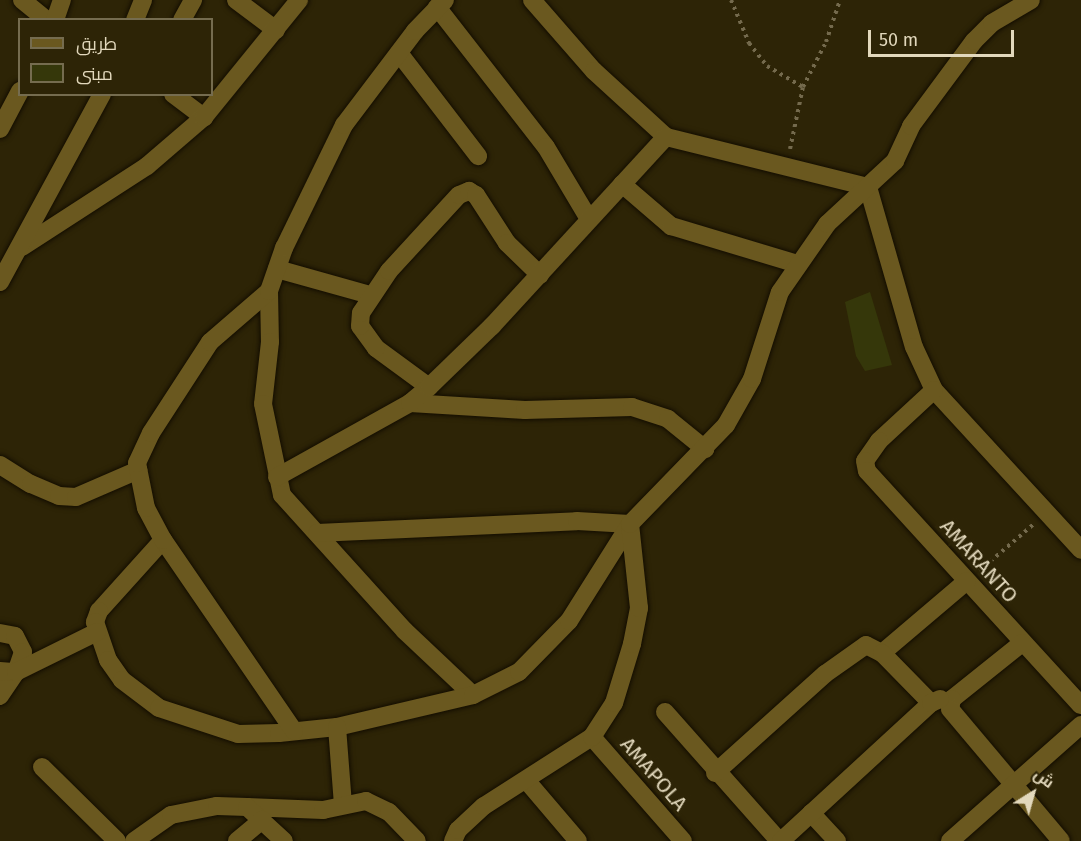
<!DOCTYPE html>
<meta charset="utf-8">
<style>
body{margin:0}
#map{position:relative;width:1081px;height:841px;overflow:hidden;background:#2d2406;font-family:"Fira Sans",Cairo,sans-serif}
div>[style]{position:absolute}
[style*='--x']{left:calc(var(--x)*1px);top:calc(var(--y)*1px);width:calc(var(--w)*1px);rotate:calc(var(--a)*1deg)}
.building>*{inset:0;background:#35370a}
.path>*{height:4px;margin-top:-2px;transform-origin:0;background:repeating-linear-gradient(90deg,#746a4d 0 3px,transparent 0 7.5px)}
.roads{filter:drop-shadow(0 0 2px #130d01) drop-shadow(0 0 2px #130d01)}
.minor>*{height:18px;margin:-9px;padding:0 9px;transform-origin:9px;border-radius:9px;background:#6a581f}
span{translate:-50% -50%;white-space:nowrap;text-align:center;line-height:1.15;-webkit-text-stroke:6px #2d2406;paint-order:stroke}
.street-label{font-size:21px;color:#e2d8bc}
.legend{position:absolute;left:18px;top:18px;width:195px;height:78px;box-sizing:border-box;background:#2d2406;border:2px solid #756c4f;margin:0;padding:8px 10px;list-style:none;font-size:18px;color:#e2d8bc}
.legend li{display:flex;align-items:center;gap:12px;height:30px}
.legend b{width:30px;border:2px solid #756c4f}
.north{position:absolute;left:1003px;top:763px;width:60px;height:60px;-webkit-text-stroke:4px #2d2406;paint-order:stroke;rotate:37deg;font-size:16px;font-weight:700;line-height:24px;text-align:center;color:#e2d8bc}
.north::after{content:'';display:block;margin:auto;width:21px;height:27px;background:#e2d8bc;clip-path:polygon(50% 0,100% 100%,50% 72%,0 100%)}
.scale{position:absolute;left:868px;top:30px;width:146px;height:27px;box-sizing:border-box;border:3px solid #e2d8bc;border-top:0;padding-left:8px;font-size:18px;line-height:21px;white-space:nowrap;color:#e2d8bc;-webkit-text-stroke:4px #2d2406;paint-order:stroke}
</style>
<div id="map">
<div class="building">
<i style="clip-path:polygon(870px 292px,892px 365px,865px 371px,856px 356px,845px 302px)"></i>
</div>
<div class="path">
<i style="--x:731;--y:0;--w:47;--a:67.3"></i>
<i style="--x:749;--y:43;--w:29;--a:52"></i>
<i style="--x:767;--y:66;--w:42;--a:30.3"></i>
<i style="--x:790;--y:149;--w:63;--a:-78.2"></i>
<i style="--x:803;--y:87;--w:51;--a:-62.9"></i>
<i style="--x:826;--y:42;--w:44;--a:-71.6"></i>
<i style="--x:979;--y:571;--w:74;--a:-40.6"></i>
</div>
<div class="roads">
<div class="minor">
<i style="--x:22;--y:0;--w:32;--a:39"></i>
<i style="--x:236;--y:0;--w:50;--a:36.9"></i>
<i style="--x:532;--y:0;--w:94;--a:48.9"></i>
<i style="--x:594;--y:71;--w:98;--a:42.5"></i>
<i style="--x:666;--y:137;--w:208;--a:13.9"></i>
<i style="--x:437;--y:7;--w:177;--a:52.1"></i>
<i style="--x:546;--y:147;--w:84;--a:59.2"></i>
<i style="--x:55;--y:20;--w:21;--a:-71"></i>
<i style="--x:135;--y:20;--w:22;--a:-68"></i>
<i style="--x:182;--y:20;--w:23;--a:-61"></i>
<i style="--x:399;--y:53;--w:130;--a:52.5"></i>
<i style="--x:173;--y:94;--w:39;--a:37"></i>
<i style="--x:0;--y:129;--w:43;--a:-62.2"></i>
<i style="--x:622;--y:184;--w:65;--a:40.6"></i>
<i style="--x:671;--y:226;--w:133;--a:16.7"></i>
<i style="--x:868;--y:187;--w:166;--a:74"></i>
<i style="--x:914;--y:347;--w:47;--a:65.1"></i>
<i style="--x:934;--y:390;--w:217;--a:47.4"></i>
<i style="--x:22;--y:247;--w:149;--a:-32.9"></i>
<i style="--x:147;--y:166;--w:75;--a:-40.7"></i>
<i style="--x:204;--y:117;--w:151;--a:-50.9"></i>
<i style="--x:277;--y:269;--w:97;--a:15.6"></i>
<i style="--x:0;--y:282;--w:214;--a:-61.5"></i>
<i style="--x:269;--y:291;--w:51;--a:88.9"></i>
<i style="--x:270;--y:342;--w:62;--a:96.4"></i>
<i style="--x:263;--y:404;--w:93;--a:78.2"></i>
<i style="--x:282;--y:495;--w:183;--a:47.9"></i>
<i style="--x:405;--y:631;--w:93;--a:43.3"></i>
<i style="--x:429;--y:387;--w:66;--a:-143.7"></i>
<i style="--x:376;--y:348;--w:27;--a:-126"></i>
<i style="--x:360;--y:326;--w:13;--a:-86"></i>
<i style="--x:361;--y:313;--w:50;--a:-56.3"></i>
<i style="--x:389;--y:271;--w:103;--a:-47.4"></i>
<i style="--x:459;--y:195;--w:11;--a:-22"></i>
<i style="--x:469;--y:191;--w:8;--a:30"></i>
<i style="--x:476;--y:195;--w:57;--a:57.1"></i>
<i style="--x:507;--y:243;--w:46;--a:44.1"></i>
<i style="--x:934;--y:390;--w:75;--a:137.2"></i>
<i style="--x:879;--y:441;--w:24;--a:125"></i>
<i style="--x:865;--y:461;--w:10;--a:79"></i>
<i style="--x:867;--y:471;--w:317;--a:47.6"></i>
<i style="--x:410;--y:403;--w:115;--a:3.5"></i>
<i style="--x:525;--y:410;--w:107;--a:-1.6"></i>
<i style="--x:632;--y:407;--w:38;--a:18"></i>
<i style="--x:668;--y:419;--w:48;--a:39"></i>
<i style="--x:0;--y:465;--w:36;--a:32"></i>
<i style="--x:31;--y:484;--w:30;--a:23"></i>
<i style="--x:59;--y:496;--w:17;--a:3"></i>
<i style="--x:76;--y:497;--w:68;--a:-23.5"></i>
<i style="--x:277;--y:477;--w:152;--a:-29.1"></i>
<i style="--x:410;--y:403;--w:25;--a:-40"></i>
<i style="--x:429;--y:387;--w:88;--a:-44.1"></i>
<i style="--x:492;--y:326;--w:257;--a:-47.4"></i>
<i style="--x:317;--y:533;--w:260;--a:-2.6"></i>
<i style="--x:577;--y:521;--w:53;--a:3.2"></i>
<i style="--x:163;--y:540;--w:96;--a:132"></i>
<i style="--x:99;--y:611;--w:12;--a:110"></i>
<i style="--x:95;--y:622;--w:40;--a:71.1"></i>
<i style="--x:108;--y:660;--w:24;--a:55"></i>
<i style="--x:122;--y:680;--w:46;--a:37.1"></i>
<i style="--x:159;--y:708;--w:83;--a:18.2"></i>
<i style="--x:238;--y:734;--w:41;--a:-1.4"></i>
<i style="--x:279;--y:733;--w:58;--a:-5.9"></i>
<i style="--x:337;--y:727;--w:140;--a:-13.2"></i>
<i style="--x:473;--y:695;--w:51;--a:-26.6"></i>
<i style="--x:519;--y:672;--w:71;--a:-45.6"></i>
<i style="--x:569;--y:621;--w:115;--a:-57.8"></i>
<i style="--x:0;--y:633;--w:15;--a:11"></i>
<i style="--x:15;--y:636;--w:18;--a:63"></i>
<i style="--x:23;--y:652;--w:21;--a:109"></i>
<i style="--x:16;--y:672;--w:29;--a:124"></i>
<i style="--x:1022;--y:643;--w:90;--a:141.3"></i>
<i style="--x:952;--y:699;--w:10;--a:101"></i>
<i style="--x:950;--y:709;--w:172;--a:49.9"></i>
<i style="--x:882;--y:653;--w:111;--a:-40.3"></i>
<i style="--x:0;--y:671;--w:16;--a:4"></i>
<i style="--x:16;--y:672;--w:90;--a:-26.3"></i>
<i style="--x:665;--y:712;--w:172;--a:48.5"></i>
<i style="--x:337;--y:727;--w:78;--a:85.6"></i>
<i style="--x:294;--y:731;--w:232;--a:-124.4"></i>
<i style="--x:163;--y:540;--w:36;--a:-118"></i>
<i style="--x:146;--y:508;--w:46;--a:-101.3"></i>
<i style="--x:137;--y:463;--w:33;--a:-65"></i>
<i style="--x:151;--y:433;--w:108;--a:-57"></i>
<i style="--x:210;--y:342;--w:78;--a:-40.8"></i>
<i style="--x:269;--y:291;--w:46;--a:-70.8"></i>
<i style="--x:284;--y:248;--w:137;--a:-64"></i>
<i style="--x:344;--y:125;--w:118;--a:-52.9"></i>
<i style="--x:415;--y:31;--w:43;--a:-45.9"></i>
<i style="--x:592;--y:737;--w:138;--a:48.8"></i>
<i style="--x:42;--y:767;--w:105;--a:44.6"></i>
<i style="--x:715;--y:773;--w:148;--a:-42"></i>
<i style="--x:825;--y:674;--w:50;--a:-35.3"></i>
<i style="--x:866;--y:645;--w:18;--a:27"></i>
<i style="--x:882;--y:653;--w:70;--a:45.6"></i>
<i style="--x:526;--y:780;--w:80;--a:49.6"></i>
<i style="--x:247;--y:807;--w:76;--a:2.3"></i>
<i style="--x:323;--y:810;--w:44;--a:-11.8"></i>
<i style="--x:366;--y:801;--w:25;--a:26"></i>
<i style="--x:389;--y:812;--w:40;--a:46"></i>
<i style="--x:811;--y:813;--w:38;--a:47"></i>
<i style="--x:134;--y:841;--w:45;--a:-35.1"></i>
<i style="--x:171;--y:815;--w:47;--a:-11.1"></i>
<i style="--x:217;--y:806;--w:30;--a:2"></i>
<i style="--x:247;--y:807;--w:50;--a:42.6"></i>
<i style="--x:237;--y:841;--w:33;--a:-40"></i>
<i style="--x:453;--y:841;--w:12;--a:-66"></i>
<i style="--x:458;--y:830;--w:35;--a:-43"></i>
<i style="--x:484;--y:806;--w:128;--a:-32.6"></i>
<i style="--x:592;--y:737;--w:40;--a:-57.1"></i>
<i style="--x:614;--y:703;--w:62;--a:-73"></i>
<i style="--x:632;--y:644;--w:37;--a:-79"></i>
<i style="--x:639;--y:608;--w:84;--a:-96.1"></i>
<i style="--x:630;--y:524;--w:138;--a:-45.9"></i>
<i style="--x:726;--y:425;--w:53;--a:-60.5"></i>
<i style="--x:752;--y:379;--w:91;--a:-72.2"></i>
<i style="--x:780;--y:292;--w:83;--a:-55.3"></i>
<i style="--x:827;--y:224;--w:93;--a:-42.8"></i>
<i style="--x:895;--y:161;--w:38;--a:-65"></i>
<i style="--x:911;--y:126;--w:106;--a:-53.5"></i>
<i style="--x:974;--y:41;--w:25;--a:-45"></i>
<i style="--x:992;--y:23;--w:45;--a:-30.5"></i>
<i style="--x:781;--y:841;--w:204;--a:-42.6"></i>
<i style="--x:931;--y:703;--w:10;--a:-24"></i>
<i style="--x:950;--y:841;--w:175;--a:-41.5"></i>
</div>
</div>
<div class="street-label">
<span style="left:979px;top:561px;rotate:48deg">AMARANTO</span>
<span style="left:654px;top:774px;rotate:49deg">AMAPOLA</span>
</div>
<ul class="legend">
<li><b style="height:8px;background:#6a581f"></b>طريق</li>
<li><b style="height:16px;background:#35370a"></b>مبنى</li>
</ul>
<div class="north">ش</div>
<div class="scale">50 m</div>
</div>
